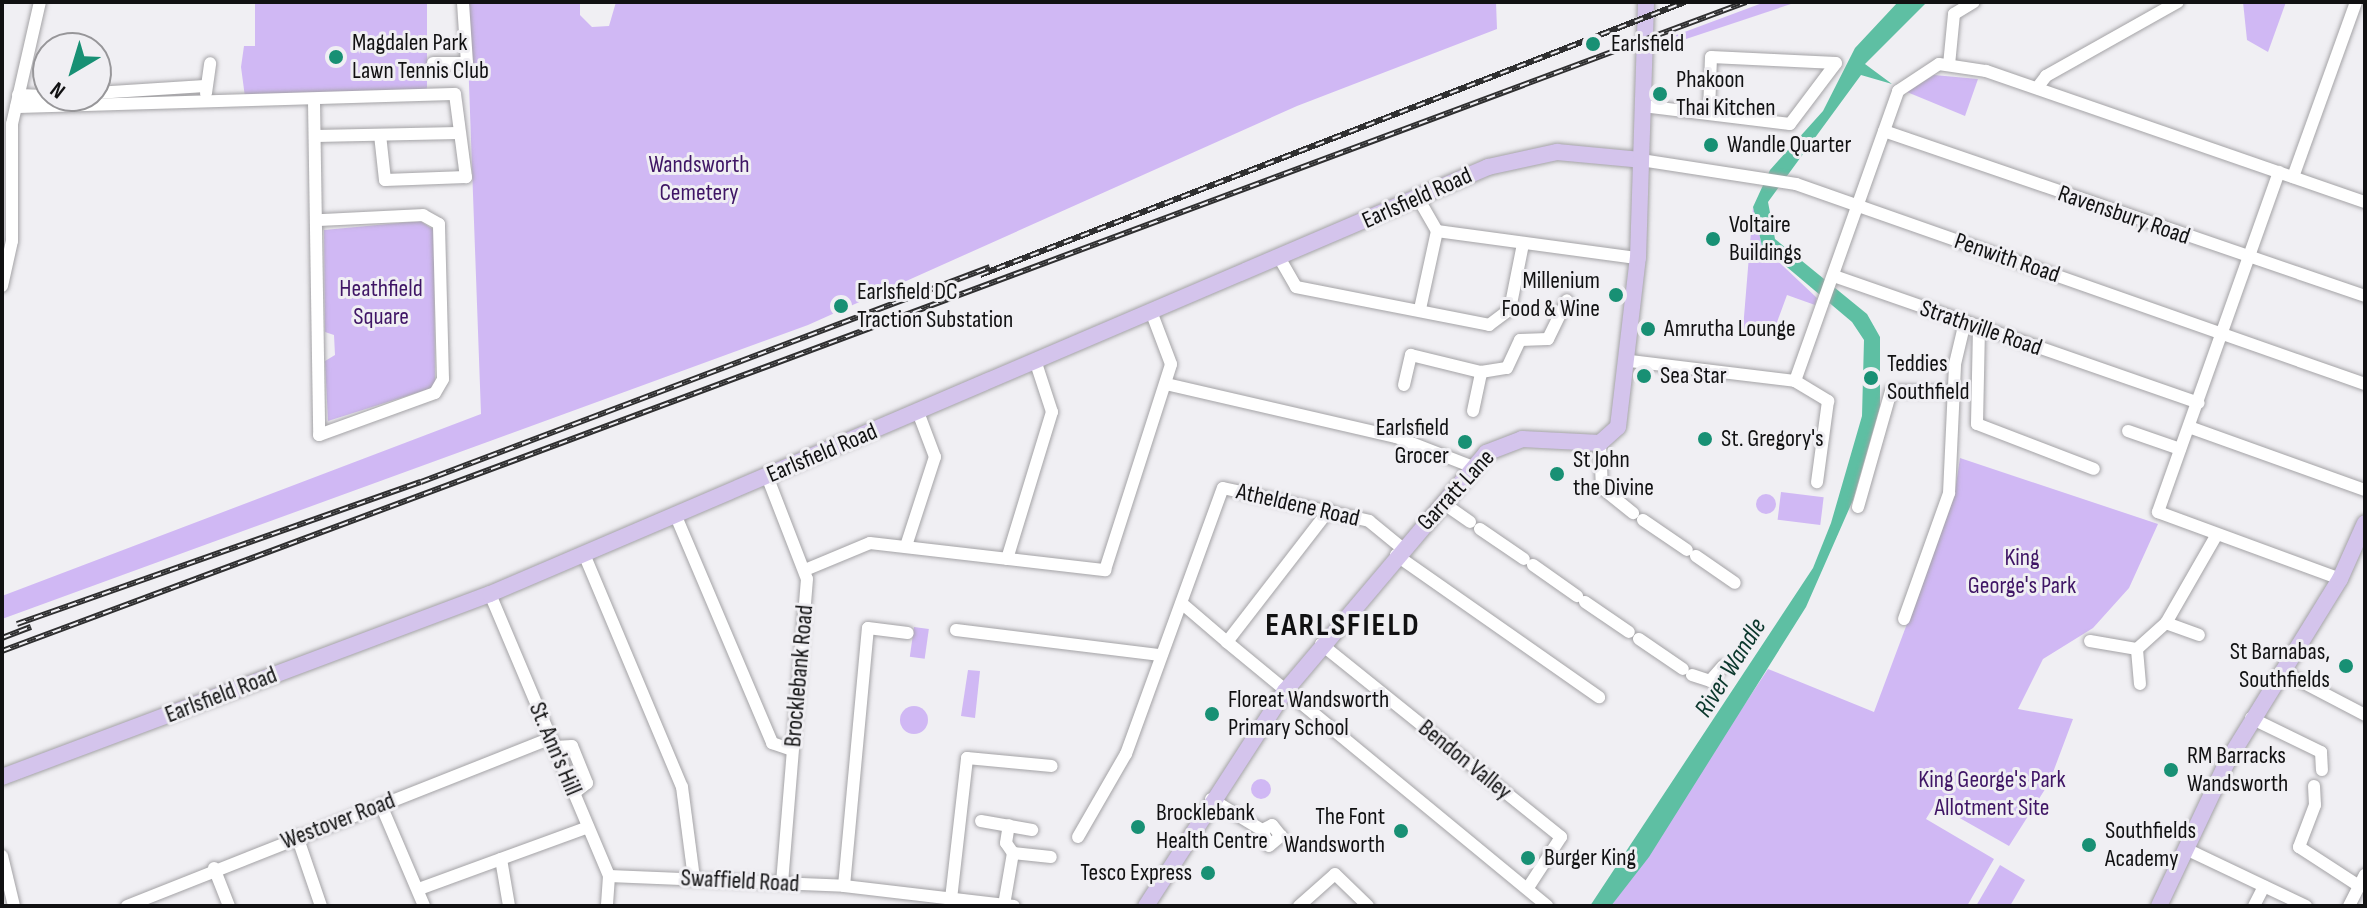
<!DOCTYPE html>
<style>
body{margin:0}
#map{position:relative;width:2367px;height:908px;overflow:hidden;background:#f0eff3;font-family:"Sofia Sans Condensed",sans-serif}
div>[style]{position:absolute}
[style*='--x']{left:calc(var(--x)*1px);top:calc(var(--y)*1px);width:calc(var(--w)*1px);rotate:calc(var(--a)*1deg)}
.green>*{inset:0;background:#d0b8f4;transform-origin:0 0}
.round{border-radius:50%}
.water>*{inset:0;background:#5ebfa3}
.roads{filter:drop-shadow(0 0 2px #a4a3a6) drop-shadow(0 0 2px #a4a3a6)}
.minor>*{height:12px;margin:-6px;padding:0 6px;transform-origin:6px;border-radius:6px;background:#fff}
.major>*{height:16px;margin:-8px;padding:0 8px;transform-origin:8px;border-radius:8px;background:#d4c4ec}
.rail>*{height:6px;margin-top:-3px;transform-origin:0;background:repeating-linear-gradient(90deg,#f0eff3 0 9px,#2f2f30 0 18px);box-sizing:border-box;border-block:2px solid #2f2f30}
.dots>*{width:22px;height:22px;translate:-50% -50%;box-sizing:border-box;border:4px solid #f0eff3;border-radius:50%}
span{translate:-50% -50%;white-space:nowrap;text-align:center;line-height:1.15;-webkit-text-stroke:6px #f0eff3;paint-order:stroke}
.poi-label{font-size:24px;color:#111112}
.left{translate:0 -50%;text-align:left}
.right{translate:-100% -50%;text-align:right}
.park-label{font-size:24px;color:#3f1565}
.street-label{font-size:24px;color:#111112}
.water-label{font-size:26px;color:#0a372c;font-style:italic}
.district-label{font-size:32px;color:#111112;font-weight:700;letter-spacing:2px}
.frame{position:absolute;inset:0;border:4px solid #111112;pointer-events:none}
.north{position:absolute;left:32px;top:32px;width:80px;height:80px;box-sizing:border-box;background:#f0eff3;border:2px solid #979699;border-radius:50%;rotate:218deg;font-size:22px;font-weight:700;line-height:32px;text-align:center;color:#111112}
.north::after{content:'';display:block;margin:auto;width:28px;height:36px;background:#189074;clip-path:polygon(50% 0,100% 100%,50% 72%,0 100%)}
</style>
<div id="map">
<div class="green">
<i style="clip-path:polygon(255px 2px,427px 2px,427px 91px,245px 97px,241px 67px,244px 46px,255px 46px)"></i>
<i style="clip-path:polygon(466px 2px,580px 2px,580px 15px,592px 27px,609px 26px,616px 2px,1496px 2px,1497px 29px,1297px 106px,808px 325px,2px 619px,2px 596px,481px 414px)"></i>
<i style="clip-path:polygon(1765px 2px,1797px 2px,1662px 47px,1663px 40px)"></i>
<i style="clip-path:polygon(2243px 2px,2286px 2px,2268px 52px,2247px 40px)"></i>
<i style="clip-path:polygon(1934px 75px,1978px 79px,1965px 116px,1907px 92px)"></i>
<i style="clip-path:polygon(1753px 207px,1762px 246px,1817px 298px,1815px 305px,1787px 295px,1773px 333px,1743px 329px)"></i>
<i style="clip-path:polygon(420px 221px,434px 230px,435px 387px,328px 421px,325px 361px,335px 355px,334px 335px,325px 332px,324px 230px)"></i>
<i style="clip-path:polygon(1960px 458px,2158px 524px,2129px 588px,2093px 628px,2043px 659px,2018px 709px,2073px 719px,2049px 783px,2009px 846px,1935px 804px,1926px 819px,1994px 859px,1967px 906px,1611px 906px,1768px 669px,1874px 712px,1954px 498px)"></i>
<i style="left:1781px;top:492px;width:43px;height:28px;rotate:7deg"></i>
<i class="round" style="left:1756px;top:494px;width:20px;height:20px"></i>
<i style="left:914px;top:627px;width:15px;height:30px;rotate:8deg"></i>
<i style="clip-path:polygon(968px 670px,980px 671px,975px 718px,961px 716px)"></i>
<i class="round" style="left:900px;top:706px;width:28px;height:28px"></i>
<i class="round" style="left:1251px;top:779px;width:20px;height:20px"></i>
<i style="clip-path:polygon(2000px 865px,2025px 880px,2010px 906px,1976px 906px)"></i>
</div>
<div class="water">
<i style="clip-path:polygon(1898px 2px,1927px 2px,1865px 64px,1892px 84px,1861px 75px,1768px 202px,1775px 239px,1867px 314px,1880px 337px,1880px 406px,1853px 500px,1806px 607px,1649px 857px,1611px 906px,1590px 906px,1813px 568px,1831px 523px,1862px 416px,1864px 340px,1852px 322px,1762px 246px,1753px 207px,1770px 170px,1823px 111px,1855px 48px)"></i>
</div>
<div class="roads">
<div class="minor">
<i style="--x:433;--y:63;--w:34;--a:0"></i>
<i style="--x:467;--y:63;--w:61;--a:-93.8"></i>
<i style="--x:1949;--y:65;--w:51;--a:-84.4"></i>
<i style="--x:1954;--y:14;--w:23;--a:-31"></i>
<i style="--x:2037;--y:88;--w:15;--a:-53"></i>
<i style="--x:2046;--y:76;--w:151;--a:-29.3"></i>
<i style="--x:96;--y:93;--w:109;--a:-3.7"></i>
<i style="--x:206;--y:93;--w:30;--a:-82"></i>
<i style="--x:18;--y:95;--w:34;--a:2"></i>
<i style="--x:314;--y:102;--w:333;--a:89.1"></i>
<i style="--x:319;--y:435;--w:123;--a:-19.9"></i>
<i style="--x:435;--y:393;--w:16;--a:-60"></i>
<i style="--x:443;--y:379;--w:155;--a:-91.5"></i>
<i style="--x:439;--y:224;--w:18;--a:-151"></i>
<i style="--x:423;--y:215;--w:104;--a:177.2"></i>
<i style="--x:1643;--y:106;--w:148;--a:7"></i>
<i style="--x:1790;--y:124;--w:76;--a:-53"></i>
<i style="--x:1836;--y:63;--w:125;--a:-177.3"></i>
<i style="--x:1711;--y:57;--w:55;--a:92.1"></i>
<i style="--x:16;--y:107;--w:439;--a:-1.7"></i>
<i style="--x:455;--y:94;--w:84;--a:82.5"></i>
<i style="--x:466;--y:177;--w:81;--a:177.9"></i>
<i style="--x:385;--y:180;--w:45;--a:-96.3"></i>
<i style="--x:1884;--y:131;--w:509;--a:18.93"></i>
<i style="--x:316;--y:136;--w:142;--a:-1.2"></i>
<i style="--x:1641;--y:160;--w:157;--a:8.8"></i>
<i style="--x:1796;--y:184;--w:603;--a:19.37"></i>
<i style="--x:2279;--y:172;--w:361;--a:109.6"></i>
<i style="--x:2158;--y:512;--w:194;--a:20.2"></i>
<i style="--x:2293;--y:177;--w:186;--a:-70.2"></i>
<i style="--x:1418;--y:198;--w:38;--a:60"></i>
<i style="--x:1437;--y:231;--w:203;--a:7.7"></i>
<i style="--x:1280;--y:259;--w:32;--a:60"></i>
<i style="--x:1296;--y:287;--w:197;--a:11.1"></i>
<i style="--x:1489;--y:325;--w:26;--a:-37"></i>
<i style="--x:1510;--y:309;--w:66;--a:-78.7"></i>
<i style="--x:1834;--y:276;--w:386;--a:19.2"></i>
<i style="--x:2;--y:286;--w:46;--a:-77.5"></i>
<i style="--x:12;--y:241;--w:117;--a:-90"></i>
<i style="--x:12;--y:124;--w:125;--a:-77.1"></i>
<i style="--x:1420;--y:309;--w:80;--a:-77.7"></i>
<i style="--x:1979;--y:328;--w:96;--a:91.2"></i>
<i style="--x:1977;--y:424;--w:125;--a:21"></i>
<i style="--x:1630;--y:361;--w:166;--a:6.9"></i>
<i style="--x:1795;--y:381;--w:308;--a:-70.4"></i>
<i style="--x:1898;--y:91;--w:49;--a:-33.4"></i>
<i style="--x:1939;--y:64;--w:48;--a:8.5"></i>
<i style="--x:1986;--y:71;--w:401;--a:19.1"></i>
<i style="--x:1795;--y:381;--w:39;--a:31"></i>
<i style="--x:1828;--y:401;--w:82;--a:97.7"></i>
<i style="--x:1166;--y:384;--w:236;--a:13"></i>
<i style="--x:1396;--y:437;--w:83;--a:21.3"></i>
<i style="--x:1404;--y:385;--w:31;--a:-77"></i>
<i style="--x:1411;--y:355;--w:72;--a:13.7"></i>
<i style="--x:1473;--y:411;--w:40;--a:-78"></i>
<i style="--x:1481;--y:372;--w:26;--a:-9"></i>
<i style="--x:1507;--y:368;--w:31;--a:-65"></i>
<i style="--x:1520;--y:340;--w:28;--a:-2"></i>
<i style="--x:1548;--y:339;--w:43;--a:-64"></i>
<i style="--x:2189;--y:427;--w:187;--a:19.7"></i>
<i style="--x:2128;--y:431;--w:55;--a:19.1"></i>
<i style="--x:1600;--y:443;--w:45;--a:87.5"></i>
<i style="--x:1602;--y:488;--w:40;--a:39"></i>
<i style="--x:767;--y:476;--w:110;--a:68.8"></i>
<i style="--x:807;--y:579;--w:305;--a:94.7"></i>
<i style="--x:1443;--y:503;--w:33;--a:35"></i>
<i style="--x:1858;--y:507;--w:121;--a:-74.1"></i>
<i style="--x:1891;--y:391;--w:65;--a:0.9"></i>
<i style="--x:1329;--y:510;--w:167;--a:127.7"></i>
<i style="--x:1227;--y:642;--w:415;--a:39.5"></i>
<i style="--x:675;--y:514;--w:249;--a:67"></i>
<i style="--x:772;--y:743;--w:21;--a:19"></i>
<i style="--x:1643;--y:520;--w:53;--a:34.3"></i>
<i style="--x:1480;--y:529;--w:53;--a:34.3"></i>
<i style="--x:906;--y:546;--w:94;--a:-72"></i>
<i style="--x:935;--y:457;--w:48;--a:-110.7"></i>
<i style="--x:584;--y:554;--w:253;--a:67.2"></i>
<i style="--x:682;--y:787;--w:92;--a:82.5"></i>
<i style="--x:1396;--y:555;--w:248;--a:35"></i>
<i style="--x:1696;--y:556;--w:47;--a:34.7"></i>
<i style="--x:1007;--y:559;--w:154;--a:-73"></i>
<i style="--x:1052;--y:412;--w:52;--a:-108.1"></i>
<i style="--x:1533;--y:565;--w:54;--a:35.2"></i>
<i style="--x:805;--y:570;--w:70;--a:-22.6"></i>
<i style="--x:870;--y:543;--w:237;--a:6.6"></i>
<i style="--x:1105;--y:570;--w:216;--a:-72.2"></i>
<i style="--x:1171;--y:364;--w:53;--a:-110.8"></i>
<i style="--x:490;--y:594;--w:306;--a:67.1"></i>
<i style="--x:609;--y:876;--w:30;--a:94"></i>
<i style="--x:1585;--y:602;--w:53;--a:34.3"></i>
<i style="--x:1185;--y:606;--w:55;--a:40.6"></i>
<i style="--x:1904;--y:619;--w:134;--a:-70.3"></i>
<i style="--x:1949;--y:493;--w:129;--a:-87.3"></i>
<i style="--x:1955;--y:364;--w:43;--a:-76.6"></i>
<i style="--x:2166;--y:623;--w:100;--a:-60.1"></i>
<i style="--x:956;--y:630;--w:206;--a:7"></i>
<i style="--x:1639;--y:639;--w:53;--a:34.3"></i>
<i style="--x:2090;--y:641;--w:48;--a:9.7"></i>
<i style="--x:1321;--y:644;--w:308;--a:38.8"></i>
<i style="--x:1561;--y:837;--w:59;--a:123.1"></i>
<i style="--x:2281;--y:671;--w:95;--a:27.6"></i>
<i style="--x:1692;--y:675;--w:19;--a:18"></i>
<i style="--x:1710;--y:681;--w:20;--a:-49"></i>
<i style="--x:2140;--y:684;--w:35;--a:-95"></i>
<i style="--x:2137;--y:649;--w:39;--a:-42"></i>
<i style="--x:2166;--y:623;--w:35;--a:20"></i>
<i style="--x:2251;--y:718;--w:78;--a:25.9"></i>
<i style="--x:2321;--y:752;--w:18;--a:87"></i>
<i style="--x:555;--y:747;--w:17;--a:-3"></i>
<i style="--x:572;--y:746;--w:40;--a:68"></i>
<i style="--x:587;--y:783;--w:16;--a:142"></i>
<i style="--x:2314;--y:786;--w:19;--a:87"></i>
<i style="--x:2315;--y:805;--w:45;--a:110.9"></i>
<i style="--x:2299;--y:847;--w:72;--a:33"></i>
<i style="--x:1211;--y:799;--w:60;--a:31.3"></i>
<i style="--x:1262;--y:830;--w:17;--a:66"></i>
<i style="--x:1269;--y:846;--w:16;--a:-40"></i>
<i style="--x:1281;--y:836;--w:14;--a:-129"></i>
<i style="--x:1272;--y:825;--w:11;--a:153"></i>
<i style="--x:381;--y:805;--w:110;--a:66.9"></i>
<i style="--x:981;--y:821;--w:52;--a:10"></i>
<i style="--x:297;--y:836;--w:74;--a:71.1"></i>
<i style="--x:1078;--y:837;--w:96;--a:-60"></i>
<i style="--x:1126;--y:754;--w:283;--a:-70"></i>
<i style="--x:1223;--y:488;--w:150;--a:12.7"></i>
<i style="--x:1369;--y:521;--w:43;--a:39.3"></i>
<i style="--x:2186;--y:849;--w:133;--a:25.4"></i>
<i style="--x:1013;--y:853;--w:38;--a:6"></i>
<i style="--x:2;--y:856;--w:51;--a:76.5"></i>
<i style="--x:501;--y:859;--w:48;--a:80.3"></i>
<i style="--x:214;--y:868;--w:41;--a:68.5"></i>
<i style="--x:609;--y:876;--w:235;--a:2.4"></i>
<i style="--x:844;--y:886;--w:171;--a:6.7"></i>
<i style="--x:844;--y:886;--w:259;--a:-84.7"></i>
<i style="--x:868;--y:628;--w:40;--a:7.1"></i>
<i style="--x:419;--y:889;--w:180;--a:-20.1"></i>
<i style="--x:951;--y:899;--w:142;--a:-83.5"></i>
<i style="--x:967;--y:758;--w:85;--a:5.4"></i>
<i style="--x:1004;--y:905;--w:53;--a:-80.2"></i>
<i style="--x:1013;--y:853;--w:12;--a:-125"></i>
<i style="--x:1006;--y:843;--w:18;--a:-81"></i>
<i style="--x:127;--y:906;--w:456;--a:-21.6"></i>
<i style="--x:1299;--y:906;--w:48;--a:-41.6"></i>
<i style="--x:1335;--y:874;--w:46;--a:44.1"></i>
<i style="--x:2254;--y:906;--w:22;--a:-63"></i>
<i style="--x:2349;--y:906;--w:35;--a:-63"></i>
</div>
<div class="major">
<i style="--x:2;--y:777;--w:521;--a:-20.56"></i>
<i style="--x:490;--y:594;--w:1086;--a:-23.16"></i>
<i style="--x:1488;--y:167;--w:71;--a:-12.3"></i>
<i style="--x:1557;--y:152;--w:84;--a:5.4"></i>
<i style="--x:1146;--y:906;--w:257;--a:-57.1"></i>
<i style="--x:1286;--y:690;--w:310;--a:-49.8"></i>
<i style="--x:1486;--y:453;--w:39;--a:-21"></i>
<i style="--x:1522;--y:439;--w:78;--a:2.9"></i>
<i style="--x:1600;--y:443;--w:24;--a:-42"></i>
<i style="--x:1618;--y:427;--w:170;--a:-83.3"></i>
<i style="--x:1638;--y:258;--w:256;--a:-88.2"></i>
<i style="--x:2159;--y:906;--w:159;--a:-64.7"></i>
<i style="--x:2227;--y:762;--w:215;--a:-58.3"></i>
<i style="--x:2340;--y:579;--w:61;--a:-65.9"></i>
</div>
</div>
<div class="rail">
<i style="--x:980;--y:275;--w:756;--a:-21.17"></i>
<i style="--x:17;--y:624;--w:428;--a:-19.4"></i>
<i style="--x:421;--y:482;--w:608;--a:-20.7"></i>
<i style="--x:2;--y:638;--w:31;--a:-21"></i>
<i style="--x:2;--y:651;--w:1861;--a:-20.41"></i>
</div>
<div class="dots">
<i style="left:1593px;top:44px;background:#189074"></i>
<i style="left:336px;top:57px;background:#189074"></i>
<i style="left:1660px;top:94px;background:#189074"></i>
<i style="left:1711px;top:145px;background:#189074"></i>
<i style="left:1713px;top:239px;background:#189074"></i>
<i style="left:1616px;top:295px;background:#189074"></i>
<i style="left:841px;top:306px;background:#189074"></i>
<i style="left:1648px;top:329px;background:#189074"></i>
<i style="left:1644px;top:376px;background:#189074"></i>
<i style="left:1871px;top:378px;background:#189074"></i>
<i style="left:1705px;top:439px;background:#189074"></i>
<i style="left:1465px;top:442px;background:#189074"></i>
<i style="left:1557px;top:474px;background:#189074"></i>
<i style="left:2346px;top:666px;background:#189074"></i>
<i style="left:1212px;top:714px;background:#189074"></i>
<i style="left:2171px;top:770px;background:#189074"></i>
<i style="left:1138px;top:827px;background:#189074"></i>
<i style="left:1401px;top:831px;background:#189074"></i>
<i style="left:2089px;top:845px;background:#189074"></i>
<i style="left:1528px;top:858px;background:#189074"></i>
<i style="left:1208px;top:873px;background:#189074"></i>
</div>
<div class="poi-label">
<span class="left" style="left:352px;top:57px">Magdalen Park<br>Lawn Tennis Club</span>
<span class="left" style="left:1611px;top:44px">Earlsfield</span>
<span class="left" style="left:1676px;top:94px">Phakoon<br>Thai Kitchen</span>
<span class="left" style="left:1727px;top:145px">Wandle Quarter</span>
<span class="left" style="left:1729px;top:239px">Voltaire<br>Buildings</span>
<span class="right" style="left:1600px;top:295px">Millenium<br>Food &amp; Wine</span>
<span class="left" style="left:857px;top:306px">Earlsfield DC<br>Traction Substation</span>
<span class="left" style="left:1664px;top:329px">Amrutha Lounge</span>
<span class="left" style="left:1887px;top:378px">Teddies<br>Southfield</span>
<span class="left" style="left:1660px;top:376px">Sea Star</span>
<span class="right" style="left:1449px;top:442px">Earlsfield<br>Grocer</span>
<span class="left" style="left:1721px;top:439px">St. Gregory's</span>
<span class="left" style="left:1573px;top:474px">St John<br>the Divine</span>
<span class="right" style="left:2330px;top:666px">St Barnabas,<br>Southfields</span>
<span class="left" style="left:1228px;top:714px">Floreat Wandsworth<br>Primary School</span>
<span class="left" style="left:2187px;top:770px">RM Barracks<br>Wandsworth</span>
<span class="left" style="left:1156px;top:827px">Brocklebank<br>Health Centre</span>
<span class="right" style="left:1385px;top:831px">The Font<br>Wandsworth</span>
<span class="left" style="left:2105px;top:845px">Southfields<br>Academy</span>
<span class="left" style="left:1544px;top:858px">Burger King</span>
<span class="right" style="left:1192px;top:873px">Tesco Express</span>
</div>
<div class="park-label">
<span style="left:699px;top:179px">Wandsworth<br>Cemetery</span>
<span style="left:381px;top:303px">Heathfield<br>Square</span>
<span style="left:2022px;top:572px">King<br>George's Park</span>
<span style="left:1992px;top:794px">King George's Park<br>Allotment Site</span>
</div>
<div class="street-label">
<span style="left:1417px;top:198px;rotate:-24deg">Earlsfield Road</span>
<span style="left:2124px;top:215px;rotate:19deg">Ravensbury Road</span>
<span style="left:2007px;top:258px;rotate:19deg">Penwith Road</span>
<span style="left:1981px;top:328px;rotate:19deg">Strathville Road</span>
<span style="left:822px;top:453px;rotate:-23deg">Earlsfield Road</span>
<span style="left:1456px;top:490px;rotate:-47deg">Garratt Lane</span>
<span style="left:1298px;top:505px;rotate:13deg">Atheldene Road</span>
<span style="left:799px;top:676px;rotate:-85deg">Brocklebank Road</span>
<span style="left:221px;top:695px;rotate:-21deg">Earlsfield Road</span>
<span style="left:555px;top:749px;rotate:67deg">St. Ann's Hill</span>
<span style="left:1465px;top:760px;rotate:39deg">Bendon Valley</span>
<span style="left:338px;top:821px;rotate:-21deg">Westover Road</span>
<span style="left:740px;top:881px;rotate:3deg">Swaffield Road</span>
</div>
<div class="water-label">
<span style="left:1731px;top:668px;rotate:-58deg">River Wandle</span>
</div>
<div class="district-label">
<span style="left:1343px;top:626px">EARLSFIELD</span>
</div>
<div class="frame"></div>
<div class="north">N</div>
</div>
